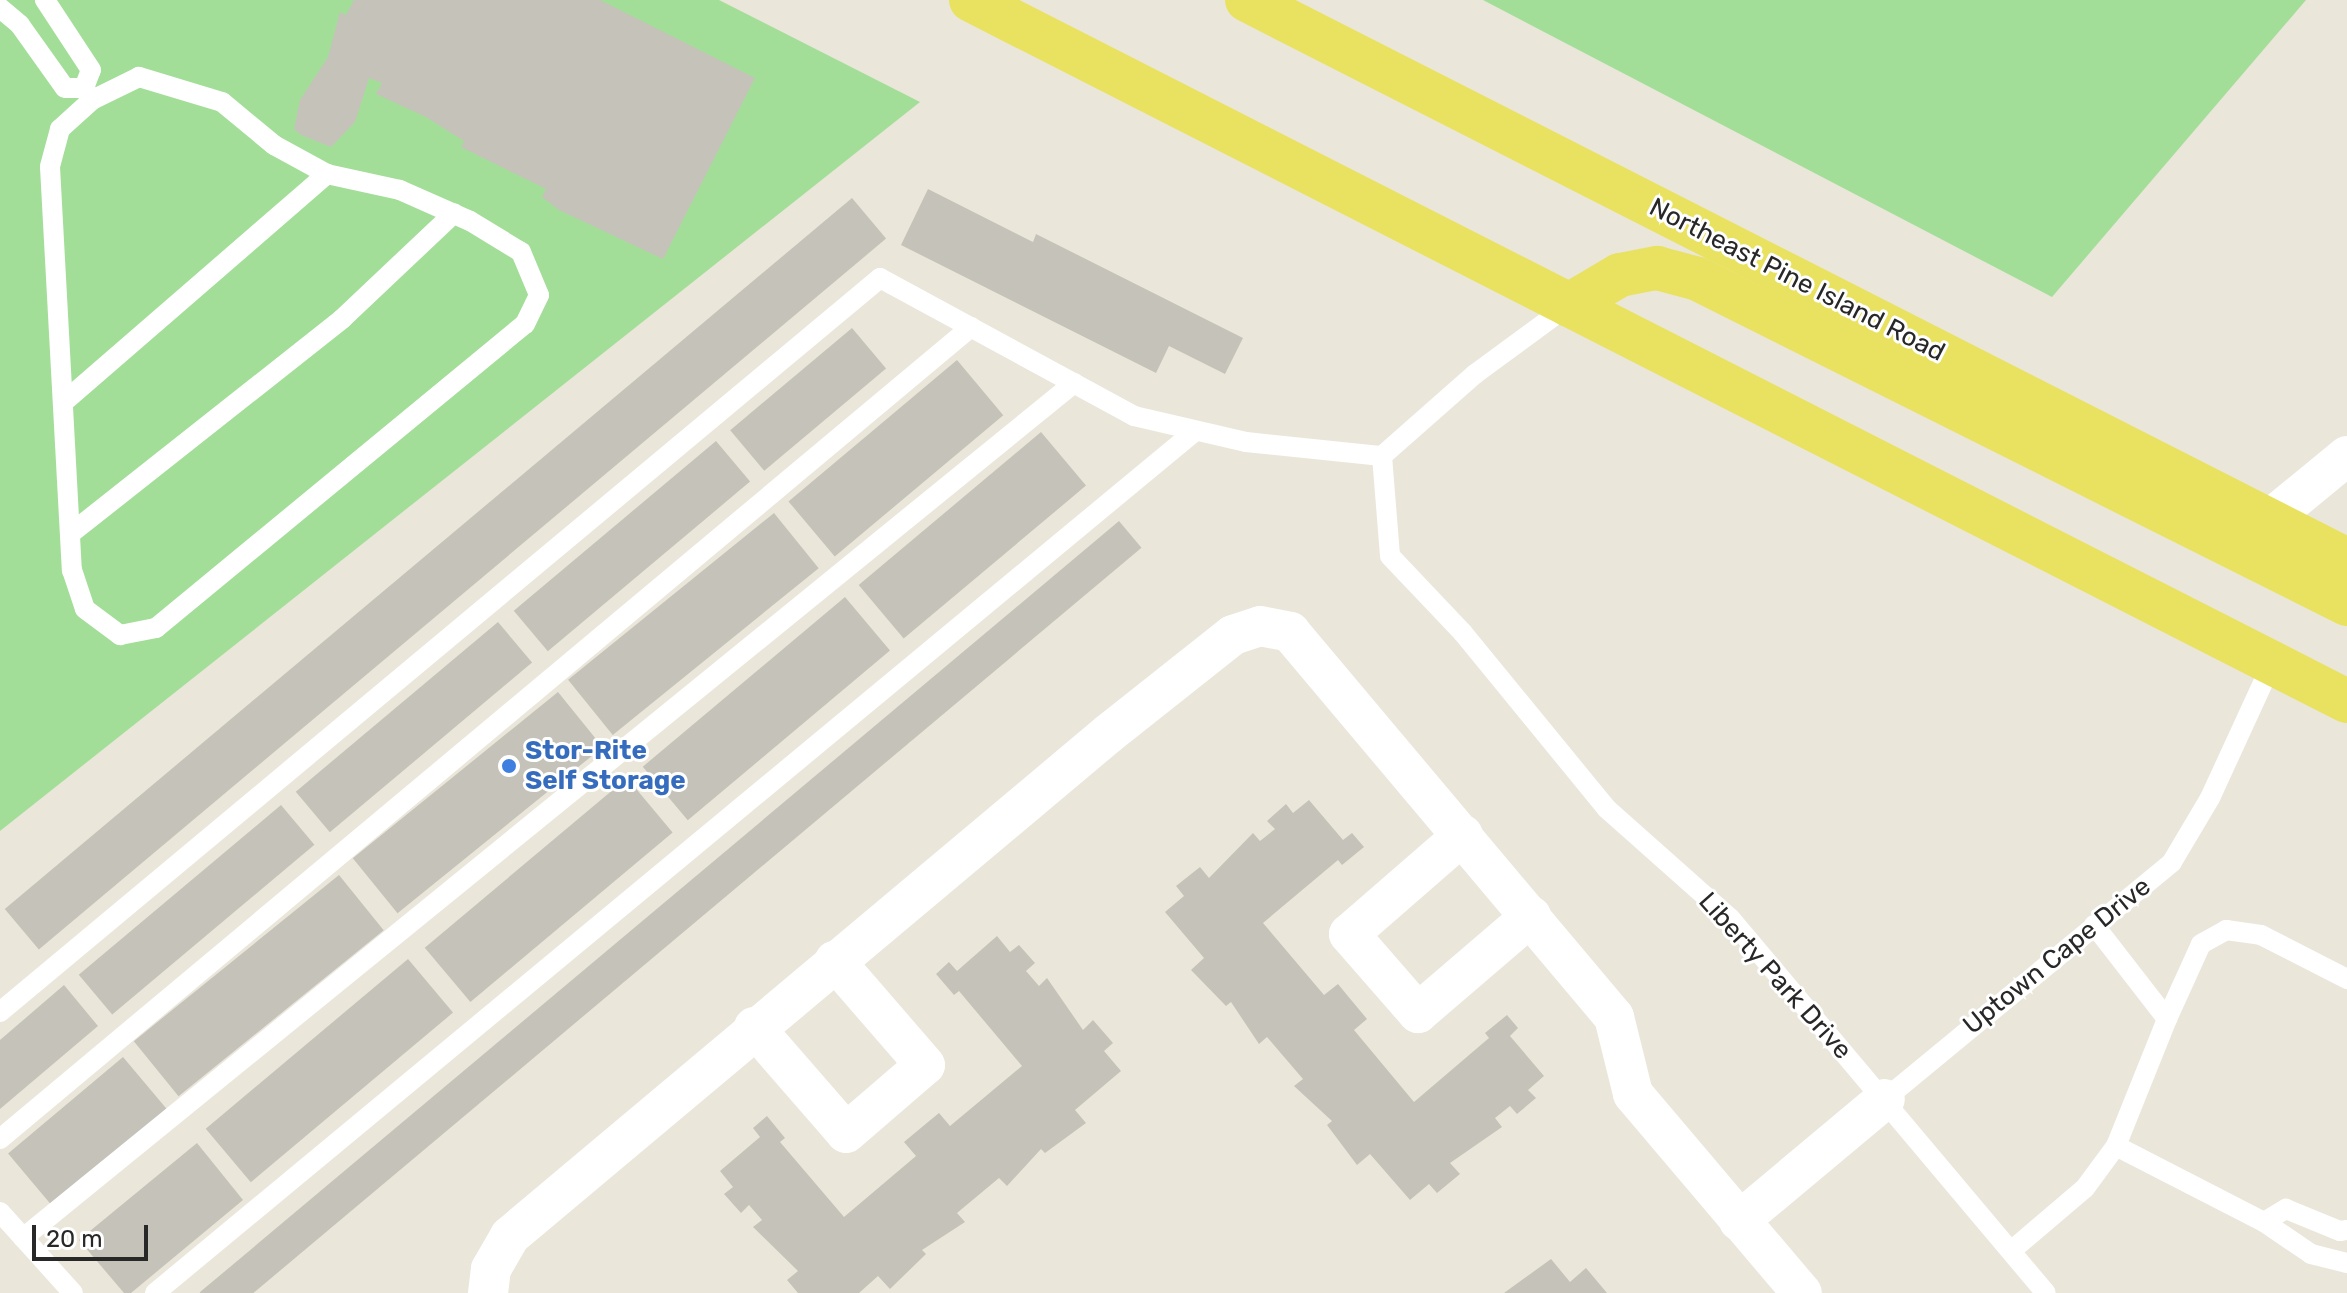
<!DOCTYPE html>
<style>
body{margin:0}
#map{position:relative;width:2347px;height:1293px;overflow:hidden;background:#eae6da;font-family:Rubik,sans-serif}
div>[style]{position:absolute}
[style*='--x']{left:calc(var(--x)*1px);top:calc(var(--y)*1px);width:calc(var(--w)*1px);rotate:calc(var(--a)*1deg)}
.green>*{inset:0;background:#a3de98}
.building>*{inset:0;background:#c5c2b9;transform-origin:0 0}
.service>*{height:20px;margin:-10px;padding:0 10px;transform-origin:10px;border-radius:10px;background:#fff}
.minor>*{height:40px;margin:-20px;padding:0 20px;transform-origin:20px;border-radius:20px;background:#fff}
.primary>*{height:44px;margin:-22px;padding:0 22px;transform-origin:22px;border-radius:22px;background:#e9e260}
.dots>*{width:22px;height:22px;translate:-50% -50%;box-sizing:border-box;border:4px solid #fff;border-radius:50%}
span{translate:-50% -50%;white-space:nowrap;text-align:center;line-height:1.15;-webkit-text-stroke:6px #fff;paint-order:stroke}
.street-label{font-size:26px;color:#282828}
.shop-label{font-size:26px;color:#366cbe;font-weight:700}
.left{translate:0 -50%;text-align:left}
.scale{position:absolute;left:32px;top:1225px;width:116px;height:36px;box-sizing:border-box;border:4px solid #282828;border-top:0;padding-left:10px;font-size:24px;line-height:28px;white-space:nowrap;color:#282828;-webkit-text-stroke:6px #fff;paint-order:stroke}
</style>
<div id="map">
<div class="green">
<i style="clip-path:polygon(0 0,719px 0,920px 102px,0 831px)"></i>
<i style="clip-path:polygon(1483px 0,2306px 0,2052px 297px)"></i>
</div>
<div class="building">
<i style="clip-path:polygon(354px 0,600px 0,755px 78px,663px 259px,559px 210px,542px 197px,546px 189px,461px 147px,464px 141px,426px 117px,376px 94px,382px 83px,369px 78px,355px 122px,331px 147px,301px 135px,294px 129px,300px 100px,328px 57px,340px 12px,346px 15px)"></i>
<i style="clip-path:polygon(928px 189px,1033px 242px,1036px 234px,1243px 338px,1225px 374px,1169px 346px,1156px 373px,901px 245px)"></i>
<i style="left:852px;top:198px;width:53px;height:1106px;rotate:50deg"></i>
<i style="left:852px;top:328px;width:53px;height:159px;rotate:50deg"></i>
<i style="left:957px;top:360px;width:72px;height:220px;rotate:50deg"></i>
<i style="left:1041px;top:432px;width:70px;height:238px;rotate:50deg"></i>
<i style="left:716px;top:441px;width:53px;height:264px;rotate:50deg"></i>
<i style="left:774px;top:513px;width:71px;height:265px;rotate:51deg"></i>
<i style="left:1119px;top:521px;width:35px;height:1200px;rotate:50deg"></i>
<i style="left:845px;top:597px;width:70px;height:264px;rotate:50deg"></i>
<i style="left:498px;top:622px;width:53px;height:264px;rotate:50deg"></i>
<i style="left:558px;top:692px;width:71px;height:264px;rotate:51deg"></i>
<i style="left:627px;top:778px;width:71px;height:264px;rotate:50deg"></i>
<i style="clip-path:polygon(1309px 800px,1343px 840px,1352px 833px,1364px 847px,1342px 865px,1338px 860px,1263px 923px,1324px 995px,1338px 984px,1347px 995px,1367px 1019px,1354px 1030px,1414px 1102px,1489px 1038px,1485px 1033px,1507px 1015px,1518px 1028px,1510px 1036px,1544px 1076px,1528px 1090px,1536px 1098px,1517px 1114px,1510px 1106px,1495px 1118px,1502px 1127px,1450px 1163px,1460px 1174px,1437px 1193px,1429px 1184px,1410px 1200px,1370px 1154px,1357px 1165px,1327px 1125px,1332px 1121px,1294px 1086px,1303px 1079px,1267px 1037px,1259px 1044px,1231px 1002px,1226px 1006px,1191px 970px,1204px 958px,1165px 912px,1184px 896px,1176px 886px,1200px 867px,1209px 878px,1253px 833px,1260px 841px,1275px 829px,1267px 821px,1286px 804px,1293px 813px)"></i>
<i style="left:281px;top:805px;width:52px;height:264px;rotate:50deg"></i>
<i style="left:339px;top:875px;width:71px;height:264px;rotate:51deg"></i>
<i style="clip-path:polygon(997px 936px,1010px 952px,1019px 945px,1035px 963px,1026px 971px,1039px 986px,1047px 978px,1083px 1030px,1093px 1020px,1113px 1043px,1104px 1051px,1121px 1071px,1075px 1110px,1086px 1123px,1045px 1153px,1041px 1149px,1007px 1186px,999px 1178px,957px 1213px,965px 1222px,922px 1250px,926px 1254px,890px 1289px,878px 1276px,859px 1293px,798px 1293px,787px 1280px,798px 1271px,753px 1227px,762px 1220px,749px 1205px,741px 1213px,724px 1194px,733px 1187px,720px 1171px,760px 1137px,753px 1128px,767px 1116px,785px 1138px,780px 1142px,844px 1217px,916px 1156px,904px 1142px,928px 1122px,939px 1113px,950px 1126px,1022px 1066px,959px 991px,954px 995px,936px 974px,949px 962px,957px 971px)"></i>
<i style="left:408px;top:959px;width:70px;height:264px;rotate:50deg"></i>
<i style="clip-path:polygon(64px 985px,98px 1026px,0 1109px,0 1040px)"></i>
<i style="left:123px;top:1057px;width:70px;height:150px;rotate:50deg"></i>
<i style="clip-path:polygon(197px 1143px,243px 1200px,131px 1293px,124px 1293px,79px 1240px)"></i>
<i style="clip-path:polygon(1551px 1259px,1570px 1282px,1586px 1268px,1607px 1293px,1504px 1293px)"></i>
</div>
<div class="service">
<i style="--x:0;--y:8;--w:26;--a:40"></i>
<i style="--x:20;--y:25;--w:77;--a:54.5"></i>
<i style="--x:65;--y:88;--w:19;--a:0"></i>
<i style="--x:84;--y:88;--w:19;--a:-69"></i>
<i style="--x:91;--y:70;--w:84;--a:-123.3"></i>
<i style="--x:84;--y:88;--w:14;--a:56"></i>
<i style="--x:92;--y:100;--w:43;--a:137.8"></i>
<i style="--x:60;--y:129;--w:39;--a:105"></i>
<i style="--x:50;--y:167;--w:404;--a:86.9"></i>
<i style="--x:72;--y:570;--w:41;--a:71.6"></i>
<i style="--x:85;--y:609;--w:44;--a:36.6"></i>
<i style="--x:120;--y:635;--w:37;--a:-11"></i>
<i style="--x:156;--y:628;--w:478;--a:-39.5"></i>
<i style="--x:525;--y:324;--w:32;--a:-64"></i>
<i style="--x:539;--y:295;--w:47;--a:-112.7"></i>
<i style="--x:521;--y:252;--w:60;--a:-148.7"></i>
<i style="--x:470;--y:221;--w:77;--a:-156.1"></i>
<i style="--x:400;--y:190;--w:75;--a:-167.6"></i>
<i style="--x:327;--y:174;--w:60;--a:-151.3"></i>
<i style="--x:274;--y:145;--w:67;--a:-140.4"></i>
<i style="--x:222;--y:102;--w:87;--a:-163.2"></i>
<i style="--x:139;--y:77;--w:52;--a:153.9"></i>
<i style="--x:1569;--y:305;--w:117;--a:143.7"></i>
<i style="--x:1475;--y:374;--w:124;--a:138.6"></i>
<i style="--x:1382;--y:456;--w:100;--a:85.4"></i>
<i style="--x:1390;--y:556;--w:106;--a:46.5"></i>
<i style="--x:1463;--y:633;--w:226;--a:50.7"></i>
<i style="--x:1606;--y:808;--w:166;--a:41.6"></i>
<i style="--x:1730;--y:918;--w:490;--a:49.9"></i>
<i style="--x:65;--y:401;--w:347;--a:-40.9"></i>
<i style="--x:70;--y:534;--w:347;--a:-38.3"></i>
<i style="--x:342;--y:319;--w:154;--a:-43.4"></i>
<i style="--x:0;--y:1012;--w:1146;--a:-39.83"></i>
<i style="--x:880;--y:278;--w:289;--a:28.5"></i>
<i style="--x:1134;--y:416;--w:115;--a:13.1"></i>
<i style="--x:1246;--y:442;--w:137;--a:5.9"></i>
<i style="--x:2167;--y:1019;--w:82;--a:-65.6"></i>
<i style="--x:2201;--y:944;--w:29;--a:-29"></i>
<i style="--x:2226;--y:930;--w:35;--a:8"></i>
<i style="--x:2261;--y:935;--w:97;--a:27.1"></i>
<i style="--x:1885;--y:1099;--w:372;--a:-39.5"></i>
<i style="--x:2172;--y:862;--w:74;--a:-59.3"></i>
<i style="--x:2210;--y:798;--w:149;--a:-65.3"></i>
<i style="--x:0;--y:1139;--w:1266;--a:-39.9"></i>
<i style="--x:2116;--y:1146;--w:166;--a:27.2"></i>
<i style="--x:2264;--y:1222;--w:57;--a:34.2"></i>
<i style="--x:2311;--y:1254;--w:37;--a:14"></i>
<i style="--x:0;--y:1212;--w:109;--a:48"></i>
<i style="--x:2264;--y:1222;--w:26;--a:-31"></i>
<i style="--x:2286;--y:1209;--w:58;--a:22.2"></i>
<i style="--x:2340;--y:1231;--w:7;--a:-8"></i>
<i style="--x:23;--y:1238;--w:1355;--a:-39.13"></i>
<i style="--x:2011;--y:1251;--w:97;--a:-40.4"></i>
<i style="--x:2085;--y:1188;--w:52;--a:-53.6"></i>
<i style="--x:2116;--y:1146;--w:137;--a:-68.1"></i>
<i style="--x:2167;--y:1019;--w:119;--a:-127.8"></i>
<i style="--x:155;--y:1293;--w:1351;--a:-39.65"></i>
</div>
<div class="minor">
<i style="--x:2269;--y:520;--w:101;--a:-39.4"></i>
<i style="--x:1463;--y:835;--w:151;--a:139"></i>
<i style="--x:1349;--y:934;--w:105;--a:48.9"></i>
<i style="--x:1418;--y:1013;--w:149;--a:-40.6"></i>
<i style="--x:754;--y:1027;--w:140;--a:49"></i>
<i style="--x:846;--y:1133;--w:104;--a:-40.7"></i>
<i style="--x:925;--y:1065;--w:138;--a:-130.9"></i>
<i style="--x:1739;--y:1221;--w:190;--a:-39.9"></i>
<i style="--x:488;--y:1293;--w:24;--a:-83"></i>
<i style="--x:491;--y:1269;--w:38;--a:-60"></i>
<i style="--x:510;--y:1236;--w:781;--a:-40.01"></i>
<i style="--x:1108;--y:734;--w:159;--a:-38.4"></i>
<i style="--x:1233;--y:635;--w:28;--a:-18"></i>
<i style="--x:1260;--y:626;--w:31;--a:11"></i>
<i style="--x:1290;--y:632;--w:503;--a:49.92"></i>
<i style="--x:1614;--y:1017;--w:79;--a:76.1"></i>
<i style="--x:1633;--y:1094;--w:261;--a:49.7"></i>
</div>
<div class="primary">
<i style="--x:971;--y:0;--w:1544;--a:27"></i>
<i style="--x:1247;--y:0;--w:1234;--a:26.98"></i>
<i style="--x:1569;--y:305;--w:59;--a:-30.5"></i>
<i style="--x:1620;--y:275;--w:38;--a:-11"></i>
<i style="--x:1657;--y:268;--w:42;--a:15"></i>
<i style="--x:1698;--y:279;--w:726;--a:26.6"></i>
</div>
<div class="dots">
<i style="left:509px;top:766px;background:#3f7fe0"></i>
</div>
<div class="street-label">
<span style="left:1797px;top:280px;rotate:27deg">Northeast Pine Island Road</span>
<span style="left:2057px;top:956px;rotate:-39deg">Uptown Cape Drive</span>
<span style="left:1775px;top:976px;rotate:48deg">Liberty Park Drive</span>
</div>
<div class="shop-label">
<span class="left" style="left:525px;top:766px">Stor-Rite<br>Self Storage</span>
</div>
<div class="scale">20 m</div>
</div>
